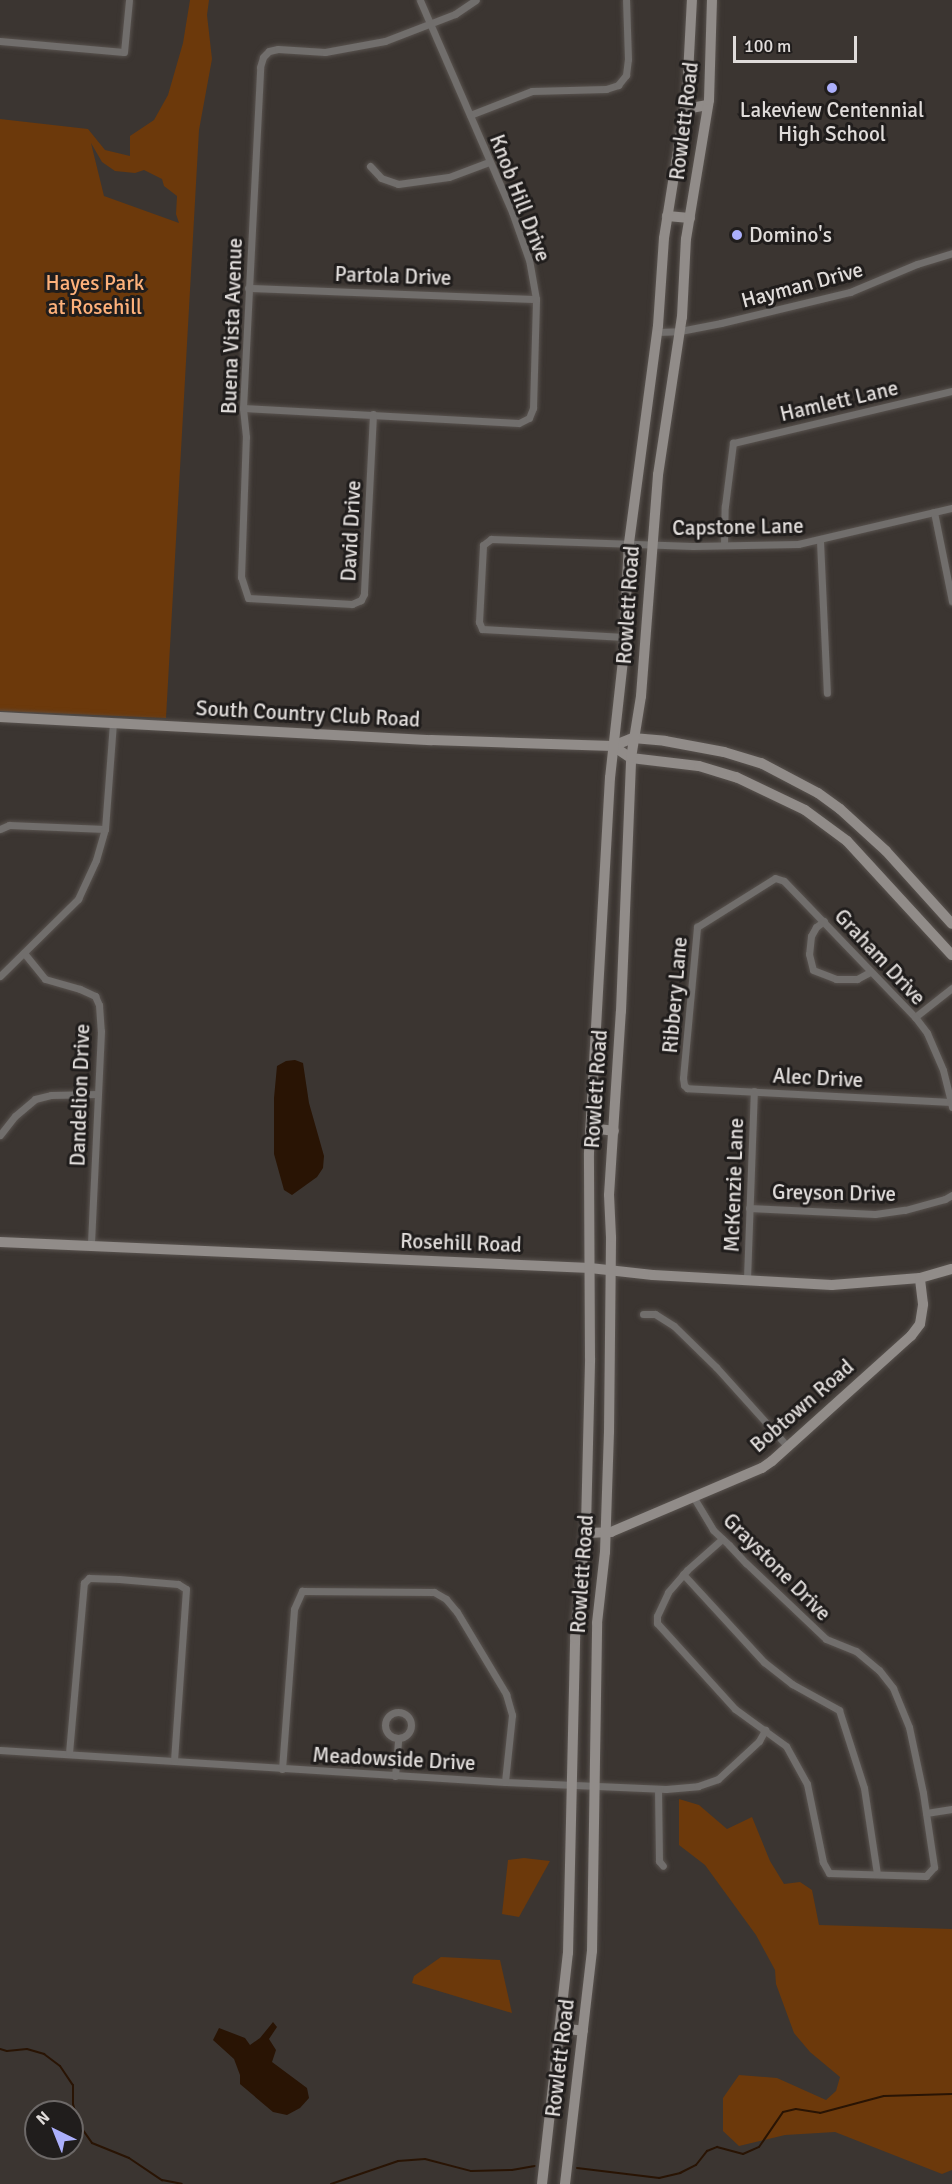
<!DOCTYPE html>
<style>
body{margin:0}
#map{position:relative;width:952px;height:2184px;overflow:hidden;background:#3b3531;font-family:Signika,sans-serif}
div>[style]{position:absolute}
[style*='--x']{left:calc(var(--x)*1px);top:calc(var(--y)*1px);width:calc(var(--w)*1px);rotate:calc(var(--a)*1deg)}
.green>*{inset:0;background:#6c390b}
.water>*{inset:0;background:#291404}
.stream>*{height:2px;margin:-1px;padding:0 1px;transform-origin:1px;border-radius:1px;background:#291404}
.roads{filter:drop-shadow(0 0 2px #59534f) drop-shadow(0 0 2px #59534f)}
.street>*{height:7px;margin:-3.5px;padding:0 3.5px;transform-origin:3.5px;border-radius:3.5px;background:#716e6c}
.street>.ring{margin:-3.5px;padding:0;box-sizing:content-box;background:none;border:7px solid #716e6c;border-radius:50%}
.secondary>*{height:10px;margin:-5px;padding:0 5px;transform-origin:5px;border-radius:5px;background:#918c89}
.dots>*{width:16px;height:16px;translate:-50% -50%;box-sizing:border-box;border:3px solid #201d1c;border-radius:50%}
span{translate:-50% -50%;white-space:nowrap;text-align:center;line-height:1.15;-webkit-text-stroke:6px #201d1c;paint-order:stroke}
.poi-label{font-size:21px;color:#e0dcda}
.left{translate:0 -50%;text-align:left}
.street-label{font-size:21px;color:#e0dcda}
.park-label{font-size:21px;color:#feb17a}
.north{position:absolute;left:24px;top:2100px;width:60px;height:60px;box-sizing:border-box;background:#201d1c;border:2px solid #6d6968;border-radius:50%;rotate:317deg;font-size:16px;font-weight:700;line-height:24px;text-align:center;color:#e0dcda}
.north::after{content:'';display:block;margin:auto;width:21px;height:27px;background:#abaffb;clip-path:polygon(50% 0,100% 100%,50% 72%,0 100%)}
.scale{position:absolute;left:733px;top:36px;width:124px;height:27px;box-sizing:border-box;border:3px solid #e0dcda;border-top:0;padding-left:8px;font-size:18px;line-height:21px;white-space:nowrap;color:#e0dcda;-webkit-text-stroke:4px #201d1c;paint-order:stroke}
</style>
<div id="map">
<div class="green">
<i style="clip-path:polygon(evenodd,190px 0,209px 0,207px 15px,212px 59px,199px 130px,166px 718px,0 711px,0 119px,88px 129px,105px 150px,130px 156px,130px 136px,154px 120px,168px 95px,183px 43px,190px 0,91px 143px,102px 162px,115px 171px,135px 173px,144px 170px,162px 179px,164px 186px,177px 196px,176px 214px,179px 223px,104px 196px,91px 143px)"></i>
<i style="clip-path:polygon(679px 1799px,699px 1805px,727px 1829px,752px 1817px,770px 1861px,784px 1884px,800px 1882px,812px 1890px,819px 1925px,952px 1929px,952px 2170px,942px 2174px,835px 2132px,785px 2135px,739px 2146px,723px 2131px,723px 2098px,739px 2075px,777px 2078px,826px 2100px,836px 2091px,840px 2077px,810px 2052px,794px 2033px,776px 1984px,775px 1970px,756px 1935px,705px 1865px,679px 1845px)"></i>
<i style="clip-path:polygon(524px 1858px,550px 1861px,519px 1917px,502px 1914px,508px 1860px)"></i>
<i style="clip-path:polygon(441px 1957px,500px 1960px,512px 2013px,412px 1983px,414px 1976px)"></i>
</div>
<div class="water">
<i style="clip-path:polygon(295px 1060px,303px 1063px,309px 1103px,324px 1156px,323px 1168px,317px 1177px,292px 1195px,284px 1190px,274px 1154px,274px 1098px,277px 1066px,286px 1061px)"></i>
<i style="clip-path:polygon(273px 2022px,277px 2027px,269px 2039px,276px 2050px,272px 2062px,307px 2088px,309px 2098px,300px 2108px,287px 2115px,273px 2112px,240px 2084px,240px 2075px,234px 2059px,213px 2040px,219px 2028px,245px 2038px,250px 2045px,260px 2038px)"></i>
</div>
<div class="stream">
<i style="--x:0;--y:2049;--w:7;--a:16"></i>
<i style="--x:7;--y:2051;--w:20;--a:-6"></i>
<i style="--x:27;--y:2049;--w:18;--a:16"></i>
<i style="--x:44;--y:2054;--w:20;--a:37"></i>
<i style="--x:60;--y:2066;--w:23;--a:56"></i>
<i style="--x:73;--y:2085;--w:19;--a:90"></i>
<i style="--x:73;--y:2104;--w:20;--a:75"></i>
<i style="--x:78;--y:2123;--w:24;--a:55"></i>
<i style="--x:92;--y:2143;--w:40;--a:22"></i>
<i style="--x:129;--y:2158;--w:40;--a:34"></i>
<i style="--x:162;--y:2180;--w:20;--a:11"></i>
<i style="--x:577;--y:2168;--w:83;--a:7"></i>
<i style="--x:659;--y:2178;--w:22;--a:-13"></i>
<i style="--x:680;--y:2173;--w:18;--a:-27"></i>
<i style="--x:696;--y:2165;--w:18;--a:-52"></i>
<i style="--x:707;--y:2151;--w:11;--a:-22"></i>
<i style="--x:717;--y:2147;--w:27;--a:15"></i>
<i style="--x:743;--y:2154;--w:17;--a:-24"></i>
<i style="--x:759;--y:2147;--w:42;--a:-55.6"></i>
<i style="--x:783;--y:2112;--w:13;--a:-13"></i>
<i style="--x:796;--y:2109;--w:24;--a:9"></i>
<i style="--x:820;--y:2113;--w:66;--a:-14.9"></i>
<i style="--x:884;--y:2096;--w:68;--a:-1.7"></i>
<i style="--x:331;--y:2184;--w:71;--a:-18.9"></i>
<i style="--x:398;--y:2161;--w:27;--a:-4"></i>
<i style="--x:425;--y:2159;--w:48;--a:14.6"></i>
<i style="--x:471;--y:2171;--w:41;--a:-1.4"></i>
<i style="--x:512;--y:2170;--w:23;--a:-10"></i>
</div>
<div class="roads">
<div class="street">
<i style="--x:0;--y:41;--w:124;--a:5.1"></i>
<i style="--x:124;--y:52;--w:52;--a:-84.5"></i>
<i style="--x:470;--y:115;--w:66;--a:-21.2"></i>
<i style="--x:532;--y:91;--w:74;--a:-1.5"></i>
<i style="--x:606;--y:89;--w:13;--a:-18"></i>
<i style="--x:618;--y:85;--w:13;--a:-51"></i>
<i style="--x:626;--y:75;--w:16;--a:-83"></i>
<i style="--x:628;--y:59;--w:59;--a:-91.9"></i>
<i style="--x:370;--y:166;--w:16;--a:47"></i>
<i style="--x:381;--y:178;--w:18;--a:19"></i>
<i style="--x:398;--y:184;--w:51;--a:-7.8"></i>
<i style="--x:449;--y:177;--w:43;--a:-20.6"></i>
<i style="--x:248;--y:288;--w:288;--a:2.2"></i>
<i style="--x:656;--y:332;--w:24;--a:-2"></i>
<i style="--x:680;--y:331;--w:42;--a:-11"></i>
<i style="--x:721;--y:323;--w:133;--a:-13.5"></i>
<i style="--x:850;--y:292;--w:73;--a:-22.7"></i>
<i style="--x:917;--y:264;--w:37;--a:-17"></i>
<i style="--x:243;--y:408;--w:276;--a:3.1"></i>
<i style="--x:519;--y:423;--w:11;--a:-27"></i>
<i style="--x:529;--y:418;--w:11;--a:-68"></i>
<i style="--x:533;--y:408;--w:109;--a:-88.4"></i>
<i style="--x:536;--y:299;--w:40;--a:-100"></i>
<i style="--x:529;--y:260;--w:51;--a:-109.5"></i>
<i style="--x:512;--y:212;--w:231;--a:-113.5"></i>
<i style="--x:373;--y:414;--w:180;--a:92.9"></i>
<i style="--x:364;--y:594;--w:7;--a:117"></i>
<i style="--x:361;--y:600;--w:10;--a:156"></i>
<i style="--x:352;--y:604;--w:104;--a:-176.7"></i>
<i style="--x:248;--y:598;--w:22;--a:-108"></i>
<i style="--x:241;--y:577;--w:140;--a:-88"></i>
<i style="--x:246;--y:437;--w:29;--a:-96"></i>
<i style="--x:243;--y:408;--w:341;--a:-87.1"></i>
<i style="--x:260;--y:67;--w:10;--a:-73"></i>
<i style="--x:263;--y:57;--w:8;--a:-45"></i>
<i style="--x:269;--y:51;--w:9;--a:-13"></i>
<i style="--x:278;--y:49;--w:47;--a:3.7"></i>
<i style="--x:325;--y:52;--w:61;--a:-10.4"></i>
<i style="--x:385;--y:41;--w:75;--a:-21.1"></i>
<i style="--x:455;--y:14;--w:25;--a:-34"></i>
<i style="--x:934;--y:512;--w:91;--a:78.6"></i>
<i style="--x:820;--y:541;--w:152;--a:87.4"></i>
<i style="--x:724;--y:545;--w:39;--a:-89"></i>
<i style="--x:725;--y:506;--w:64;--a:-82.8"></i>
<i style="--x:733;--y:443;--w:225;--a:-13.4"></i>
<i style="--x:624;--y:637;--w:142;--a:-176.8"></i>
<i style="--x:482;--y:629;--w:8;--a:-113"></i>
<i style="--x:479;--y:622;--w:77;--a:-87"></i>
<i style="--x:483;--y:545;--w:10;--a:-37"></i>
<i style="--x:491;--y:539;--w:202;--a:2"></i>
<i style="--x:693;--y:546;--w:105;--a:-1.1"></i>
<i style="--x:798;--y:544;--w:158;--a:-13.2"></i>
<i style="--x:0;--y:829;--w:10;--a:-24"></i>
<i style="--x:9;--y:825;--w:96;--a:2.4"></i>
<i style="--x:824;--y:921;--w:10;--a:143"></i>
<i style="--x:816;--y:927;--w:10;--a:119"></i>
<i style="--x:811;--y:936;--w:18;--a:96"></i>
<i style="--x:809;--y:954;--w:16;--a:76"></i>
<i style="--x:813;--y:970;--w:25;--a:21"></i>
<i style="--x:836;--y:979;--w:21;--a:0"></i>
<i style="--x:857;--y:979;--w:15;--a:-28"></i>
<i style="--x:24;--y:953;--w:33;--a:51"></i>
<i style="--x:45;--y:979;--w:36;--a:16"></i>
<i style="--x:80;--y:989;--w:17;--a:25"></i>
<i style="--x:95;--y:996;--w:10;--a:66"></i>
<i style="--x:99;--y:1005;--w:26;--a:86"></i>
<i style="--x:101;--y:1031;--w:216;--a:92.7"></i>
<i style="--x:0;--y:976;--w:110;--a:-44.6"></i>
<i style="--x:78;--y:899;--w:43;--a:-65.2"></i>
<i style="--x:96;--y:860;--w:32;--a:-74"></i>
<i style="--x:105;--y:829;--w:107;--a:-85.7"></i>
<i style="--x:915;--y:1017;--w:47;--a:-38.1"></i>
<i style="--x:951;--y:1102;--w:264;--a:-177"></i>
<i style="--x:687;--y:1088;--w:4;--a:-135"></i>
<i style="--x:684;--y:1085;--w:7;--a:-98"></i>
<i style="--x:683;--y:1078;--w:152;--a:-84.7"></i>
<i style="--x:697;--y:927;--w:92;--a:-32.1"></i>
<i style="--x:775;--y:878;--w:9;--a:18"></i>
<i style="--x:784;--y:881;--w:189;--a:46.1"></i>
<i style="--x:915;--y:1017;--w:20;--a:53"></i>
<i style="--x:927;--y:1033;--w:40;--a:66.6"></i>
<i style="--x:943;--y:1070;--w:33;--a:76"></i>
<i style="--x:951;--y:1102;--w:5;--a:79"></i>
<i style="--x:0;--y:1135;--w:24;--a:-52"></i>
<i style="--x:15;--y:1116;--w:26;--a:-40"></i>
<i style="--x:35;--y:1099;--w:16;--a:-14"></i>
<i style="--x:51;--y:1095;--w:46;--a:-1.2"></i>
<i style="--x:749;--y:1208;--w:126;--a:2.7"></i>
<i style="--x:875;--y:1214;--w:30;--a:-8"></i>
<i style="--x:905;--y:1210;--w:41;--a:-15.4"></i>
<i style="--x:945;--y:1199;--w:8;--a:-30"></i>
<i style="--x:747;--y:1279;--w:188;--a:-87.9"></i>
<i style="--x:643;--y:1314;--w:12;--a:0"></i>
<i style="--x:655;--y:1314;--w:22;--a:32"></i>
<i style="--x:674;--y:1326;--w:59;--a:44.3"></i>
<i style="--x:716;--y:1367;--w:108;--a:48"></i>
<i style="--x:694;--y:1498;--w:37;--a:59"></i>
<i style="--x:713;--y:1530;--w:22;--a:43"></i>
<i style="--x:729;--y:1545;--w:25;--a:47"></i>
<i style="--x:746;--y:1563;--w:110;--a:43.5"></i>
<i style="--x:826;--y:1639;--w:32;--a:22"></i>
<i style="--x:856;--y:1651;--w:30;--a:40"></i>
<i style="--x:879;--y:1670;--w:23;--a:52"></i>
<i style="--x:893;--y:1688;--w:42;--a:67.7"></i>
<i style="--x:909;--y:1727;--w:67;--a:78"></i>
<i style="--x:923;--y:1793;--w:75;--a:81.5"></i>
<i style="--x:934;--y:1867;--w:12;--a:132"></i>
<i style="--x:926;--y:1876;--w:97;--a:-178.2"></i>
<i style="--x:829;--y:1873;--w:13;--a:-119"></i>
<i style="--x:823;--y:1862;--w:80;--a:-101.6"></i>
<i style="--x:807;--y:1784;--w:43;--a:-118.9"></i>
<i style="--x:786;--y:1746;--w:63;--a:-144"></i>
<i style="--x:735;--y:1709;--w:116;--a:-132.2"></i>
<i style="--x:657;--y:1623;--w:7;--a:-90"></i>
<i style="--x:657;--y:1616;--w:26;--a:-65"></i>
<i style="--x:668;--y:1592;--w:29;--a:-49"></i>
<i style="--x:687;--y:1570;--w:47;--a:-41.5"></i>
<i style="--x:683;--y:1574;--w:120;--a:47.4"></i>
<i style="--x:764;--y:1662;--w:36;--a:38"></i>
<i style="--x:792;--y:1684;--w:54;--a:29"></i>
<i style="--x:839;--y:1710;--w:82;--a:72.2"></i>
<i style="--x:864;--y:1788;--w:87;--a:81.4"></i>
<i class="ring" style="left:385px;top:1712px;width:19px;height:19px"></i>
<i style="--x:0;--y:1750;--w:506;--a:3.63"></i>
<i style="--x:505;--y:1782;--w:161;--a:2.5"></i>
<i style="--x:666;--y:1789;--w:32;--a:-5"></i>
<i style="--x:698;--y:1786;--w:21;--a:-19"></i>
<i style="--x:718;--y:1779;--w:56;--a:-42.8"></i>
<i style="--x:759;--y:1741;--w:13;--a:-61"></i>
<i style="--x:69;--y:1753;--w:171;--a:-85"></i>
<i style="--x:84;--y:1583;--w:7;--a:-45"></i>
<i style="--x:89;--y:1578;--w:30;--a:2"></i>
<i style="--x:119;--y:1579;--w:59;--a:4.8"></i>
<i style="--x:178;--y:1584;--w:9;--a:32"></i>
<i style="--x:186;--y:1589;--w:172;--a:94"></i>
<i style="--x:282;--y:1769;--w:160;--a:-85.7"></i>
<i style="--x:294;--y:1609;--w:20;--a:-66"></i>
<i style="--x:302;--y:1591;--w:132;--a:0.4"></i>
<i style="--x:434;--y:1592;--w:14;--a:30"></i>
<i style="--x:446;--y:1599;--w:17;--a:50"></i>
<i style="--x:457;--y:1612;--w:96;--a:59.1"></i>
<i style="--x:506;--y:1694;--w:22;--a:74"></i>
<i style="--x:512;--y:1715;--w:67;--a:96"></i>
<i style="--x:395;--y:1776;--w:38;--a:-85"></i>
<i style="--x:658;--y:1789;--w:72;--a:89.2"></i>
<i style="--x:659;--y:1861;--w:6;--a:51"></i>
<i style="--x:926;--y:1813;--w:26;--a:-9"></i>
</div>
<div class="secondary">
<i style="--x:685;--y:109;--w:23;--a:-10"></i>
<i style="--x:667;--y:216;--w:23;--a:5"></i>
<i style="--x:0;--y:717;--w:432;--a:3.1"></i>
<i style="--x:431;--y:740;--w:182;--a:1.9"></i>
<i style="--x:613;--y:746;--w:22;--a:-22"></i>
<i style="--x:633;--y:738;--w:32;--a:5"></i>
<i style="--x:665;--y:741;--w:60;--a:10.6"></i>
<i style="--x:724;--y:752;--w:39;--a:17"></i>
<i style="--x:761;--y:763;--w:64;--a:27.8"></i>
<i style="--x:818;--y:793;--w:27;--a:36"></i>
<i style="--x:840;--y:809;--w:62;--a:42.4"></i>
<i style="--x:886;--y:851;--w:98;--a:47.9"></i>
<i style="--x:613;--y:746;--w:22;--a:34"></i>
<i style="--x:631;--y:758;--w:68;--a:6.7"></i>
<i style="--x:699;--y:766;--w:39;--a:17"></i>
<i style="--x:736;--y:777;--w:76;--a:25.6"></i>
<i style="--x:805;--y:810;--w:52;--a:36.4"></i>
<i style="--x:847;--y:841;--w:155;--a:47.4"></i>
<i style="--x:591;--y:1128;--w:23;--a:7"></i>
<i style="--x:0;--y:1242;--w:591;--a:2.52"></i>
<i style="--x:590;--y:1268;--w:63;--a:6.3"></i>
<i style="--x:653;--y:1275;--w:179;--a:3.2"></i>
<i style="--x:832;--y:1285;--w:88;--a:-4.5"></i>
<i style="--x:586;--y:1533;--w:25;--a:-2"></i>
<i style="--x:611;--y:1532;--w:164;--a:-23"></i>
<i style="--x:762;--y:1468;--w:12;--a:-35"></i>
<i style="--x:772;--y:1461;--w:187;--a:-42"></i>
<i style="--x:911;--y:1336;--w:15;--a:-53"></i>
<i style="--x:920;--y:1324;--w:20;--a:-81"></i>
<i style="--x:923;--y:1304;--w:26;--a:-97"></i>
<i style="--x:920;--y:1278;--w:33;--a:-16"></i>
<i style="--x:560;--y:2028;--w:23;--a:7"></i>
<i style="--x:542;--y:2184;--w:232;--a:-83.6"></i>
<i style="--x:568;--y:1953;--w:315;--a:-88.7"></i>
<i style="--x:575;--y:1638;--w:113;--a:-84.4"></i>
<i style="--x:586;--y:1526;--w:168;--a:-88.6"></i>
<i style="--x:590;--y:1358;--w:205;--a:-90.3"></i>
<i style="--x:589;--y:1153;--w:376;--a:-86.8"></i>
<i style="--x:610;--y:778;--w:119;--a:-83.7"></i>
<i style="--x:623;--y:660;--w:117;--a:-87.1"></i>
<i style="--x:629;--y:543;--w:219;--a:-82.4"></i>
<i style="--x:658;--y:326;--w:88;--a:-86.1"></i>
<i style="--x:664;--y:238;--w:146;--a:-80.9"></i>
<i style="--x:687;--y:94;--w:94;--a:-87"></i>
<i style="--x:565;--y:2184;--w:235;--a:-83.4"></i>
<i style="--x:592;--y:1951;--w:328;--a:-89.1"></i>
<i style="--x:597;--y:1623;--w:71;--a:-83.6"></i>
<i style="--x:605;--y:1552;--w:120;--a:-88.1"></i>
<i style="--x:609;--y:1432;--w:195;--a:-89.4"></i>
<i style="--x:611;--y:1237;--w:42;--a:-92.7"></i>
<i style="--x:609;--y:1195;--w:184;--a:-86.3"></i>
<i style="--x:621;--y:1011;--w:253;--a:-87.7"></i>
<i style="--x:631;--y:758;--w:63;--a:-80.8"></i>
<i style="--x:641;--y:696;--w:222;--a:-85.6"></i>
<i style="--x:658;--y:475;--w:160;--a:-81.4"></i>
<i style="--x:682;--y:317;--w:78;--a:-87.1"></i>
<i style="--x:686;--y:239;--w:141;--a:-80.6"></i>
<i style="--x:709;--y:100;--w:100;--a:-88.3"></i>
</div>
</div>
<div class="dots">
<i style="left:832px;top:88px;background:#abaffb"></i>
<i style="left:737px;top:235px;background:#abaffb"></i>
</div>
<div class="poi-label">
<span style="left:832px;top:122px">Lakeview Centennial<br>High School</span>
<span class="left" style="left:749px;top:235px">Domino's</span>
</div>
<div class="street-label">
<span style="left:684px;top:121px;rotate:-83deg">Rowlett Road</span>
<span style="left:520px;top:198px;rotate:69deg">Knob Hill Drive</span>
<span style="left:393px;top:276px;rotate:2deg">Partola Drive</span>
<span style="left:802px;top:285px;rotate:-15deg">Hayman Drive</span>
<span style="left:232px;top:326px;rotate:-88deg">Buena Vista Avenue</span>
<span style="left:839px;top:401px;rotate:-13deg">Hamlett Lane</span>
<span style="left:738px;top:527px;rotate:-1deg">Capstone Lane</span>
<span style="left:351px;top:531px;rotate:-87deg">David Drive</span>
<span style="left:628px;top:605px;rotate:-86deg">Rowlett Road</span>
<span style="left:308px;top:714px;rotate:3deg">South Country Club Road</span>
<span style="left:880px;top:957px;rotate:47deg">Graham Drive</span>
<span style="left:675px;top:995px;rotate:-85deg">Ribbery Lane</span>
<span style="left:818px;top:1078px;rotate:3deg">Alec Drive</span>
<span style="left:596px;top:1089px;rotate:-86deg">Rowlett Road</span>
<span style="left:80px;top:1095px;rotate:-88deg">Dandelion Drive</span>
<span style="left:734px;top:1185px;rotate:-88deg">McKenzie Lane</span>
<span style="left:834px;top:1193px;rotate:1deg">Greyson Drive</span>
<span style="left:461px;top:1243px;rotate:2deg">Rosehill Road</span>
<span style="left:802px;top:1406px;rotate:-41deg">Bobtown Road</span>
<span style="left:777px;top:1567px;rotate:45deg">Graystone Drive</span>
<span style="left:582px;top:1574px;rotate:-86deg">Rowlett Road</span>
<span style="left:394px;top:1759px;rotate:3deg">Meadowside Drive</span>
<span style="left:560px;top:2058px;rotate:-83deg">Rowlett Road</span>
</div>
<div class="park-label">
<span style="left:95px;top:295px">Hayes Park<br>at Rosehill</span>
</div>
<div class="north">N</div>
<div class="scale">100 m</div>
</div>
